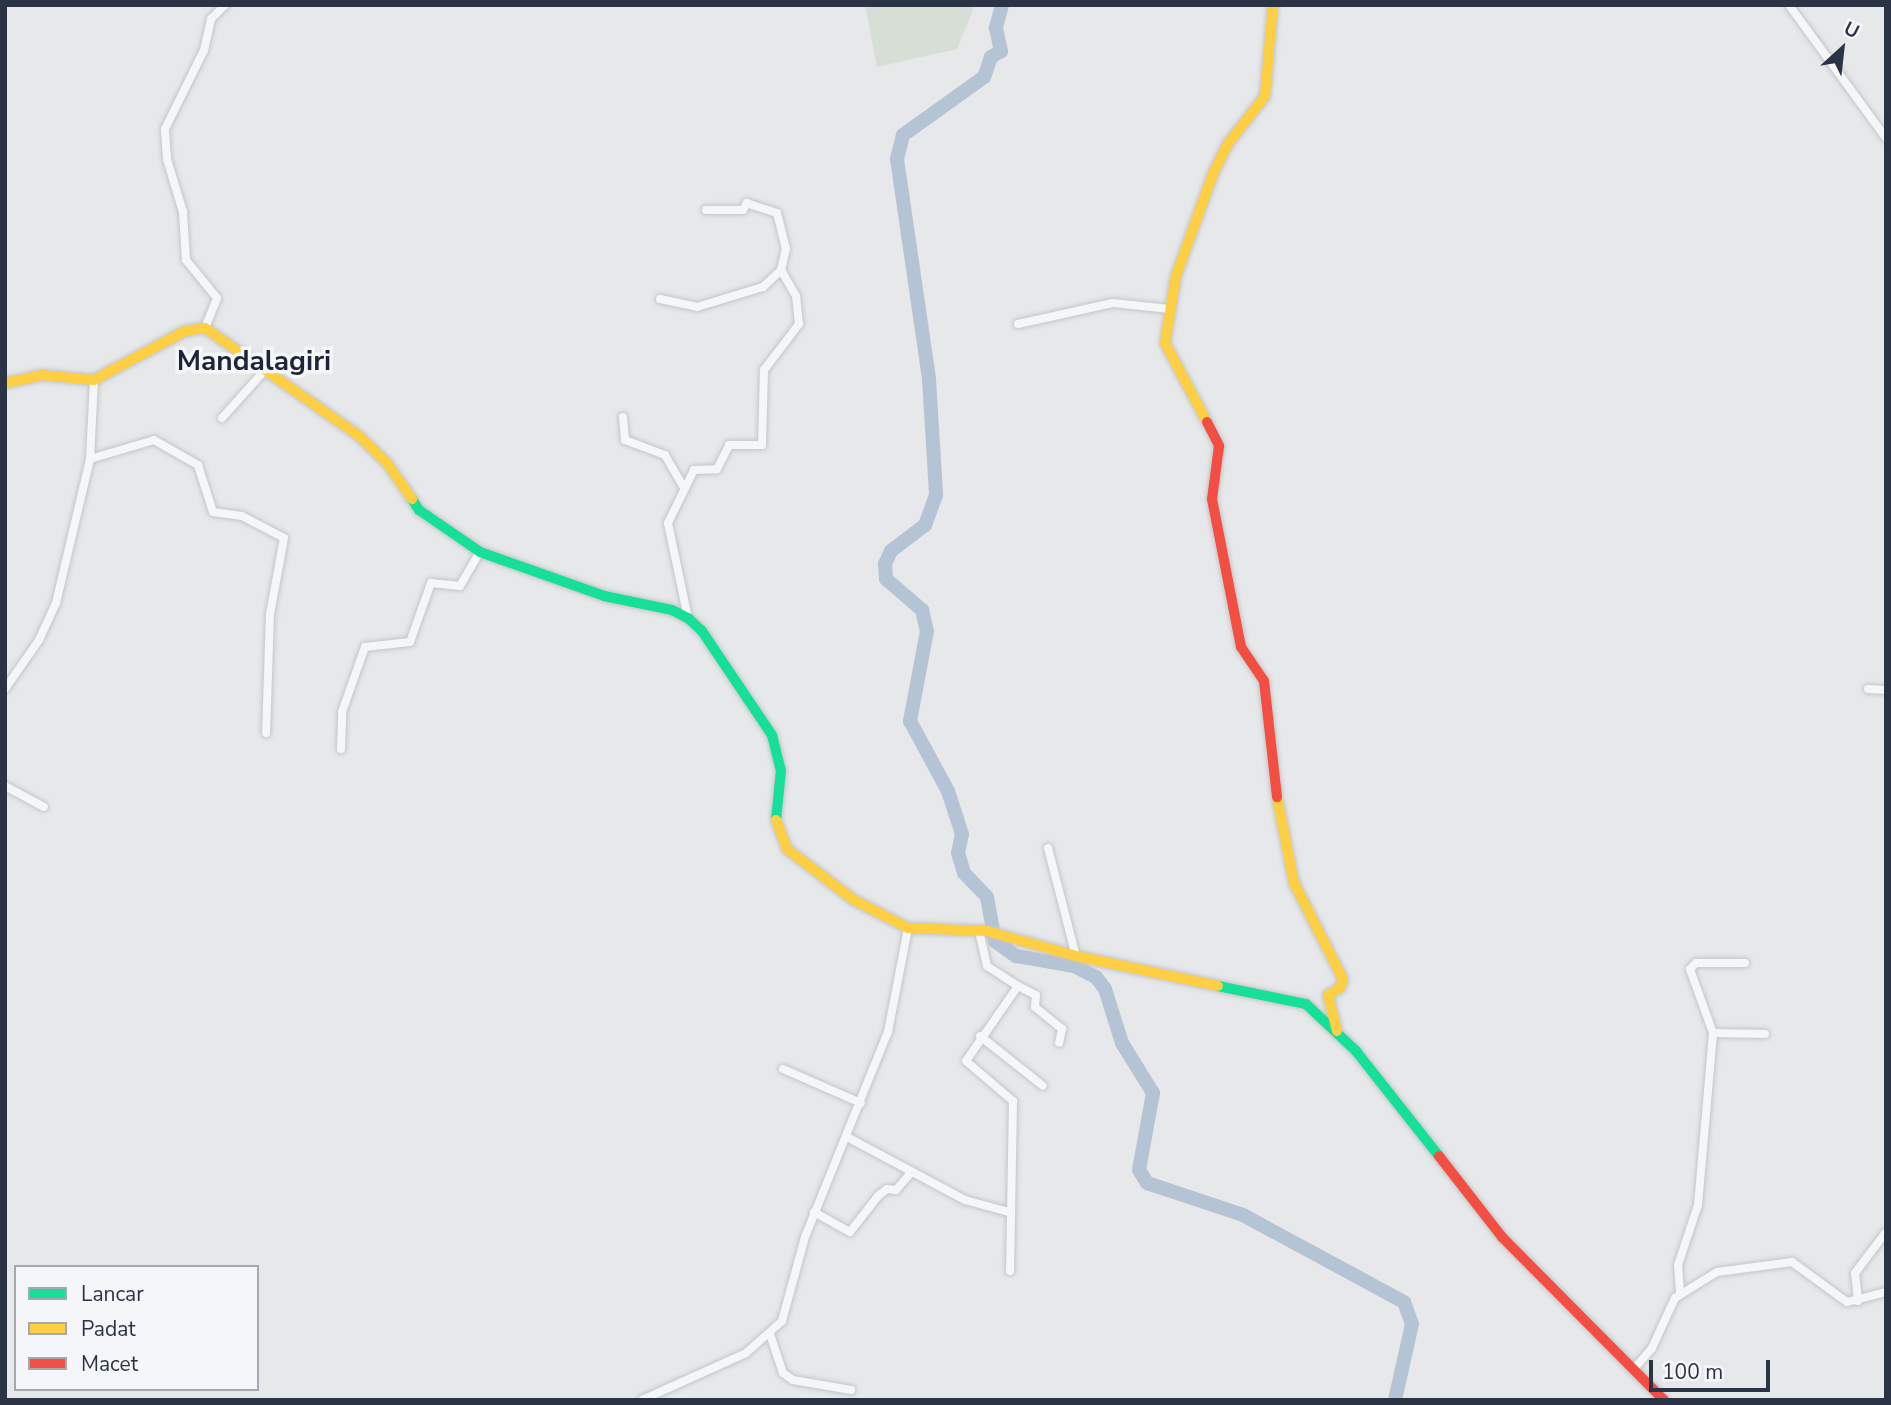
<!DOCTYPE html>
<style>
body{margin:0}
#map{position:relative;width:1891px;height:1405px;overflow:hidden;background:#e6e8ea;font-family:"Nunito Sans",sans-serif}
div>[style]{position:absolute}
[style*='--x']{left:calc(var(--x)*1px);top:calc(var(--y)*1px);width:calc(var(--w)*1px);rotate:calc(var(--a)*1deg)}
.green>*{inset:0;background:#d6ded6}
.river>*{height:14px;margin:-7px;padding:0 7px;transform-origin:7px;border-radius:7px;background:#b4c4d5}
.roads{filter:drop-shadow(0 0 2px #c4c6c8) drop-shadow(0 0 2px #c4c6c8)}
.street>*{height:8px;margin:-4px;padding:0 4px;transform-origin:4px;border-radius:4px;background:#f5f6f7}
.fast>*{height:10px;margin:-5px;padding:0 5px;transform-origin:5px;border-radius:5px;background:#16e098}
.slow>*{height:10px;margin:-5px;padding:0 5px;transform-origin:5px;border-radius:5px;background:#ffcf43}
.jam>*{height:10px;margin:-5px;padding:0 5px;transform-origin:5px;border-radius:5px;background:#f24e42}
span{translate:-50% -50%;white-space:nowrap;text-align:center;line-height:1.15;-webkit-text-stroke:7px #f4f6f9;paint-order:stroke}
.quarter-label{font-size:28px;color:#1d2536;font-weight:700}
.frame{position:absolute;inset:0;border:7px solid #2b3445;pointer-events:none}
.legend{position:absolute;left:14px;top:1265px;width:245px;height:126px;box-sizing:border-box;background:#f4f6f9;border:2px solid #a4a8b1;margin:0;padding:9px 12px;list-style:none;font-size:21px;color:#2b3445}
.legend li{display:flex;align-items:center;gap:14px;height:35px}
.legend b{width:35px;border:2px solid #a4a8b1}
.north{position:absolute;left:1807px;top:14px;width:70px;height:70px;-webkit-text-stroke:5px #f4f6f9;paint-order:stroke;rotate:27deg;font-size:19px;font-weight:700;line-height:28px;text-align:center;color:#2b3445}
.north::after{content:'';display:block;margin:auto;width:24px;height:32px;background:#2b3445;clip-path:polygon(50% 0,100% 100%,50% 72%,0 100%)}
.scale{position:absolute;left:1649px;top:1360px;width:121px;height:32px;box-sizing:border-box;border:4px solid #2b3445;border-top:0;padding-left:9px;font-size:21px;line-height:24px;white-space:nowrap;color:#2b3445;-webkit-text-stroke:5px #f4f6f9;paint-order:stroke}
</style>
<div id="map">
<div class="green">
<i style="clip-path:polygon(865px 5px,975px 5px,957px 49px,877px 67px)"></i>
</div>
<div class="river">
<i style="--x:1002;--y:5;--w:24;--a:105"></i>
<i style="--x:996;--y:28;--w:24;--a:78"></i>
<i style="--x:1001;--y:51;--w:12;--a:149"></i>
<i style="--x:991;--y:57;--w:21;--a:109"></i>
<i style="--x:984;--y:77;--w:100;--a:144.4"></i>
<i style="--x:903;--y:135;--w:25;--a:104"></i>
<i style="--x:897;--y:159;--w:222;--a:81.7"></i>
<i style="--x:929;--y:379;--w:116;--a:86.5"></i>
<i style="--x:936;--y:495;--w:32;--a:110"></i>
<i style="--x:925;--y:525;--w:43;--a:142.6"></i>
<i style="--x:891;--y:551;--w:14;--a:115"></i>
<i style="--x:885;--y:564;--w:15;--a:86"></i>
<i style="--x:886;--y:579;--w:48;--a:40.7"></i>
<i style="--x:922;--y:610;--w:22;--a:77"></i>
<i style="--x:927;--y:631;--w:92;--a:100.7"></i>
<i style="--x:910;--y:721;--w:80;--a:61.5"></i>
<i style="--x:948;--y:791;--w:45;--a:72"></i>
<i style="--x:962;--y:834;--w:19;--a:102"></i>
<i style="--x:958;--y:853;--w:21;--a:73"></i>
<i style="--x:964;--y:873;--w:33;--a:46"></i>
<i style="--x:987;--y:897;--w:45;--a:79.7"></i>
<i style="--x:995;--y:941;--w:26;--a:36"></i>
<i style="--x:1016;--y:956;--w:59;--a:9.8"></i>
<i style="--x:1074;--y:966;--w:25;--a:27"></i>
<i style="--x:1096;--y:977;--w:15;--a:53"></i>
<i style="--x:1105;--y:989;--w:57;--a:72.5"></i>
<i style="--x:1122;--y:1043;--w:59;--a:58.2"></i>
<i style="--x:1153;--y:1093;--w:78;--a:100.3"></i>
<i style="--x:1139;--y:1170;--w:15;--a:58"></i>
<i style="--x:1147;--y:1183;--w:101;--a:18.4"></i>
<i style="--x:1243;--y:1215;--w:183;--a:28.4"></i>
<i style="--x:1404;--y:1302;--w:23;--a:70"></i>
<i style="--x:1412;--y:1324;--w:78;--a:102.6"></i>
</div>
<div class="roads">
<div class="street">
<i style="--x:1789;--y:5;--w:165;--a:53.9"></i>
<i style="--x:660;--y:299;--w:38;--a:12"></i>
<i style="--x:697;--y:307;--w:69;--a:-16.9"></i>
<i style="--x:763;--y:287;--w:25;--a:-43"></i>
<i style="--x:1018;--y:324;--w:97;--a:-12.5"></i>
<i style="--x:1113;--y:303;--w:57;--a:6"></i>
<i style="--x:205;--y:328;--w:32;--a:-68"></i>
<i style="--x:217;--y:298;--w:49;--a:-129.2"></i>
<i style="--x:186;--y:260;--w:48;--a:-93.6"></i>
<i style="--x:183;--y:212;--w:55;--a:-106.8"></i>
<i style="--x:167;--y:159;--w:30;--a:-94"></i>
<i style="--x:165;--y:129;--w:88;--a:-63.7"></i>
<i style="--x:204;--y:50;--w:32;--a:-77"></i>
<i style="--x:211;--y:19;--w:20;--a:-45"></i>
<i style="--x:623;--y:417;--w:23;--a:85"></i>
<i style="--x:625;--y:440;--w:43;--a:20.6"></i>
<i style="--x:665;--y:455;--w:39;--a:60"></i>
<i style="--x:222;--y:418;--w:66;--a:-48.1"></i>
<i style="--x:90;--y:459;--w:67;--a:-16.5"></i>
<i style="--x:154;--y:440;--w:51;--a:29.6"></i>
<i style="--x:198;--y:465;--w:49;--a:72.3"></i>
<i style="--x:213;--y:512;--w:29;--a:8"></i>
<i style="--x:242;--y:516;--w:47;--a:27.6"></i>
<i style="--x:284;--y:538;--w:77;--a:100.4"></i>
<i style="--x:270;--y:614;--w:119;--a:91.9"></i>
<i style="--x:688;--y:618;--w:97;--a:-101.9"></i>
<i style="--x:668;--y:523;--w:59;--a:-63.9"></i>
<i style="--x:694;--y:470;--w:23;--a:-2"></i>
<i style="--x:717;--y:469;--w:27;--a:-63"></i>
<i style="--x:729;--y:445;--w:33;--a:0"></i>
<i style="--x:762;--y:445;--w:75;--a:-88.5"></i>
<i style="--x:764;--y:370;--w:58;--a:-52.7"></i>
<i style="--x:799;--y:324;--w:28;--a:-96"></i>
<i style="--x:796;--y:296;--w:30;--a:-120"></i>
<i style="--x:781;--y:270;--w:22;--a:-77"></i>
<i style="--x:786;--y:249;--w:37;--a:-104"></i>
<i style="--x:777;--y:213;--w:32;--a:-162"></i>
<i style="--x:747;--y:203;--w:8;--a:120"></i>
<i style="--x:743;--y:210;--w:37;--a:180"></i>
<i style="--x:5;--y:689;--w:60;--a:-55.2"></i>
<i style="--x:39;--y:640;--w:41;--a:-65.3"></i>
<i style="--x:56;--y:603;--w:148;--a:-76.7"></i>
<i style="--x:90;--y:459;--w:79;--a:-87.1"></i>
<i style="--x:1868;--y:689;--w:18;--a:3"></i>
<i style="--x:341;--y:749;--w:37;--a:-88"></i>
<i style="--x:342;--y:712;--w:69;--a:-70.5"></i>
<i style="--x:365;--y:647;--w:45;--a:-6.3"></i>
<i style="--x:410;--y:642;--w:63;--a:-70.4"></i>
<i style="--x:431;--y:583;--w:29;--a:6"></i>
<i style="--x:460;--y:586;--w:39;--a:-60"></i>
<i style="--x:5;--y:786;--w:44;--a:28.3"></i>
<i style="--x:1048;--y:848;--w:112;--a:75.5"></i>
<i style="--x:979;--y:931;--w:36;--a:77"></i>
<i style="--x:987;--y:966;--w:37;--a:33"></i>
<i style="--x:1018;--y:986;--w:91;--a:124.7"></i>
<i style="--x:966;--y:1061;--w:62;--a:40.4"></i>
<i style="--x:1013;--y:1101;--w:170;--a:91"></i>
<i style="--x:1018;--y:986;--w:20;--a:27"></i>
<i style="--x:1036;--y:995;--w:12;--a:95"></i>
<i style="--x:1035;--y:1007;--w:35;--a:39"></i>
<i style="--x:1062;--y:1029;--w:14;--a:102"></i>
<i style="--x:1713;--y:1033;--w:52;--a:1.1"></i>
<i style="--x:980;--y:1036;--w:80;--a:38.4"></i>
<i style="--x:783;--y:1069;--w:85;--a:23.6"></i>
<i style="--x:847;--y:1137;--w:134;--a:28.1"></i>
<i style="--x:965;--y:1200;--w:46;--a:15.3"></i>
<i style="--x:814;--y:1212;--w:41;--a:29.1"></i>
<i style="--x:850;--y:1232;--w:46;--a:-52.1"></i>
<i style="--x:878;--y:1196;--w:11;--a:-38"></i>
<i style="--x:887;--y:1189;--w:9;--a:6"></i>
<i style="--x:896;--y:1190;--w:23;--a:-49"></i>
<i style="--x:1680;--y:1293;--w:28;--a:-94"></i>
<i style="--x:1678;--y:1265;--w:63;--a:-71.6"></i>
<i style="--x:1698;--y:1205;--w:173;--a:-85"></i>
<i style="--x:1713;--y:1033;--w:68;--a:-109.8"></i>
<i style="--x:1690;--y:969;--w:8;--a:-45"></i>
<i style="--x:1696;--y:963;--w:49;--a:0"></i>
<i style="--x:1858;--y:1301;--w:28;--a:-96"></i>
<i style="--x:1855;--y:1273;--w:51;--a:-52.9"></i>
<i style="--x:770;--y:1334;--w:41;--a:71.6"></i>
<i style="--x:783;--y:1373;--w:12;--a:35"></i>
<i style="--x:793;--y:1380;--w:59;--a:9.8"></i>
<i style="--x:1633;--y:1370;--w:29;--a:-49"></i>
<i style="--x:1652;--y:1348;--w:55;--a:-65.3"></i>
<i style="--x:1675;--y:1298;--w:49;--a:-31.8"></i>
<i style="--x:1717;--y:1272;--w:76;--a:-7.6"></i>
<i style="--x:1792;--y:1262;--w:68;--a:36"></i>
<i style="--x:1847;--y:1302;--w:40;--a:-14.4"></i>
<i style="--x:642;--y:1400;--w:114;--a:-24.3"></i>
<i style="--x:746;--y:1353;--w:48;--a:-41.6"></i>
<i style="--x:782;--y:1321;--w:87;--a:-74.7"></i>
<i style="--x:805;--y:1237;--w:221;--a:-68"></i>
<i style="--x:888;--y:1032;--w:106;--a:-79.1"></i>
</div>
<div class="fast">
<i style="--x:412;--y:499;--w:13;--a:58"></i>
<i style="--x:419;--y:510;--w:74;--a:34.5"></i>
<i style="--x:480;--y:552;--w:132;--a:19.5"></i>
<i style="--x:604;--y:596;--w:69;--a:11.6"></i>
<i style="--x:672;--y:610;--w:18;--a:27"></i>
<i style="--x:688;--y:618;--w:19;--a:43"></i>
<i style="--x:702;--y:631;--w:125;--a:56.1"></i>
<i style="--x:772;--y:735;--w:36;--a:76"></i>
<i style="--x:781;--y:770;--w:50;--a:95.7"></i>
<i style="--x:1218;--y:986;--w:90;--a:11.6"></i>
<i style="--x:1306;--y:1004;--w:69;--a:43.2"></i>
<i style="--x:1356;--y:1051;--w:134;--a:51.7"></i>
</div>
<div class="slow">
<i style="--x:5;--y:383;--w:38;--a:-12"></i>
<i style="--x:42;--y:375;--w:52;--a:5.5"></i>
<i style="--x:94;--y:380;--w:103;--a:-28.3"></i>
<i style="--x:185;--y:331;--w:20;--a:-9"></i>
<i style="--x:205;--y:328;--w:187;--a:35"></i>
<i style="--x:358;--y:435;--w:40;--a:44"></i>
<i style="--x:387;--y:463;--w:44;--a:55.2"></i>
<i style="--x:1207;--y:422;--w:89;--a:-118"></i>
<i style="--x:1165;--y:343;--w:68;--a:-80.7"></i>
<i style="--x:1176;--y:276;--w:109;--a:-70.1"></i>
<i style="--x:1213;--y:174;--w:32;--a:-64"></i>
<i style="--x:1227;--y:145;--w:62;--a:-52.2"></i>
<i style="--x:1265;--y:96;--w:91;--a:-85"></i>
<i style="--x:1277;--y:797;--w:88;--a:78.8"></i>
<i style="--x:1294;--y:883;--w:108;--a:63"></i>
<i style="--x:1343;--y:979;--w:9;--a:108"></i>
<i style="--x:1340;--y:988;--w:14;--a:150"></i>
<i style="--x:1328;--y:995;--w:37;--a:76"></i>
<i style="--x:776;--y:820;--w:31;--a:69"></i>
<i style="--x:787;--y:849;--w:84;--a:37.3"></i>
<i style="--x:854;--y:900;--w:61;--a:27.4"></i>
<i style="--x:908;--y:928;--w:79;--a:2.2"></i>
<i style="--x:987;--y:931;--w:92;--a:15.7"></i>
<i style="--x:1076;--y:956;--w:145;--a:11.9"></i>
</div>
<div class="jam">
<i style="--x:1207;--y:422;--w:27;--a:63"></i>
<i style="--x:1219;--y:446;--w:53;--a:97.5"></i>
<i style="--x:1212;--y:499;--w:151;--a:78.9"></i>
<i style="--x:1241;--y:647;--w:41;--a:55.9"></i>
<i style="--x:1264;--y:681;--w:117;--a:83.6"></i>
<i style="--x:1439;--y:1156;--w:103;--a:52.1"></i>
<i style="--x:1502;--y:1237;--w:230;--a:45.2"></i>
</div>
</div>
<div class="quarter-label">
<span style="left:254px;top:361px">Mandalagiri</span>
</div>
<div class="frame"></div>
<ul class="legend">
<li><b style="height:9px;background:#16e098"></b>Lancar</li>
<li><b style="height:9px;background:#ffcf43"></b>Padat</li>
<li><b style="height:9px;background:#f24e42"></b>Macet</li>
</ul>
<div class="north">U</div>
<div class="scale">100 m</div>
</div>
